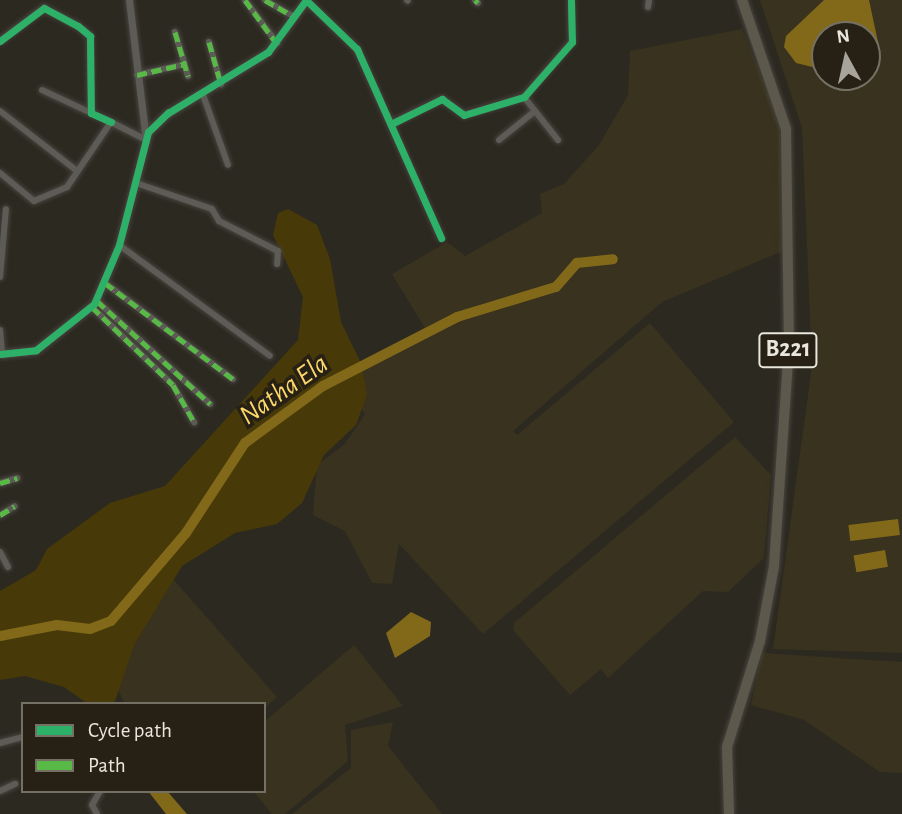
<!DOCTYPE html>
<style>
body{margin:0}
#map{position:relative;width:902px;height:814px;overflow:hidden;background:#2c2921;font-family:"Alegreya Sans",sans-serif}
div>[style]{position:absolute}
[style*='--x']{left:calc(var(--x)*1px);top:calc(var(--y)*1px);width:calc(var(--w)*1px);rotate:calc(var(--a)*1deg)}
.built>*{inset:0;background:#38321e}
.green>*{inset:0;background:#483909}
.water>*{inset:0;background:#82691a;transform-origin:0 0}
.river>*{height:10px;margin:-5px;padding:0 5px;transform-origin:5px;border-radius:5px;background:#82691a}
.roads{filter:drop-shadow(0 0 2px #47443e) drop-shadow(0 0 2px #47443e)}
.minor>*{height:6px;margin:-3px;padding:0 3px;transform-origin:3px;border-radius:3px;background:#5d5b55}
.tertiary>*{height:7px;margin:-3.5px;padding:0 3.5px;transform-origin:3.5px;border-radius:3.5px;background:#5d5b55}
.primary>*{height:10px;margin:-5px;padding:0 5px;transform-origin:5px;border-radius:5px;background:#5c584c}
.quiet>*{height:5px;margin-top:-2.5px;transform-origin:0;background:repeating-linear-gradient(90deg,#58b947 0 10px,transparent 0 15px)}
.cycleway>*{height:7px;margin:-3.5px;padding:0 3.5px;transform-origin:3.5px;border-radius:3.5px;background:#2db169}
span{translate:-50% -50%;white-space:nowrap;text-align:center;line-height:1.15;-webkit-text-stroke:7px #262114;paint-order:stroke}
.shield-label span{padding:2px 5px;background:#262114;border:2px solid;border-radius:5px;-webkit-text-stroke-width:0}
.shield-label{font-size:24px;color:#e9e6dd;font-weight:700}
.water-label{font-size:28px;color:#fed76a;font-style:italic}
.legend{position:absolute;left:21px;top:702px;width:245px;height:91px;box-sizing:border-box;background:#262114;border:2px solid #747064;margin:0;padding:9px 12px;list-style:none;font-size:21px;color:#e9e6dd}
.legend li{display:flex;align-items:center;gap:14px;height:35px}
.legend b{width:35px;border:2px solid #747064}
.north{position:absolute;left:811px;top:21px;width:70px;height:70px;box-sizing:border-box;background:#262114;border:2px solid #747064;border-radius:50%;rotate:352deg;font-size:19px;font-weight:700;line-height:28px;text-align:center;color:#e9e6dd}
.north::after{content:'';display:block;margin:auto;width:24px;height:32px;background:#a7a49b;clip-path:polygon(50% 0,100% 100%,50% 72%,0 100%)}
</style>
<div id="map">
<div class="built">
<i style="clip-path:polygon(evenodd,760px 0,902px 0,902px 653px,773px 649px,812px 366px,802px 128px,760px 0,825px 35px,867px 35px,867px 77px,825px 77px,825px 35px)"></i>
<i style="clip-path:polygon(742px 29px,780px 122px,783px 251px,662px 302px,513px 431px,517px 435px,650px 323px,734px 422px,483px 634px,399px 544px,392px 584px,372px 583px,345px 531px,313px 515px,317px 465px,345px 444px,365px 414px,339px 374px,426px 330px,392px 274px,447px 242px,465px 256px,542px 213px,540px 194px,564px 184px,599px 145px,628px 95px,630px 51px)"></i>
<i style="clip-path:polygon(735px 437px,771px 475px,764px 558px,728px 592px,703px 591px,608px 678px,601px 669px,570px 695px,513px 630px,514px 623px)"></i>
<i style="clip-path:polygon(173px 579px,277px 697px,264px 709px,264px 704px,125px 704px,112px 677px)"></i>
<i style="clip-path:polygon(354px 645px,403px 706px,345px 725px,348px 761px,285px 814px,272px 814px,253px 791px,264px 791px,264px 722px)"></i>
<i style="clip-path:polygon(762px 653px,902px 662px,902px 773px,880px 772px,804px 720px,751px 705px)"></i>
<i style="clip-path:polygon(393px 722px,388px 746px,442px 814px,292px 814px,351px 768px,351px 730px)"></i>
</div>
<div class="green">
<i style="clip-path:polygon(288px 209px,317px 225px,330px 259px,341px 322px,361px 363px,367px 395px,356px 425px,324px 455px,302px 503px,277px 524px,235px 533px,182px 566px,134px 645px,114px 704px,88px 704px,64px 687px,25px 676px,0 680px,0 591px,36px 570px,47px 549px,110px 503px,165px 486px,298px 340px,303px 297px,273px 235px,278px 213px)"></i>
</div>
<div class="water">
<i style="clip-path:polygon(824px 0,869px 0,878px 42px,872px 64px,867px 64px,867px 35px,825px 35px,825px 70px,796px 63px,784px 47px,786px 36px)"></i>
<i style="left:898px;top:519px;width:16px;height:50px;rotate:83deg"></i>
<i style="left:885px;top:550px;width:17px;height:32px;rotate:80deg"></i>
<i style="clip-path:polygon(411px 612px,431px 622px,430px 636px,395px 658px,386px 633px)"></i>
<i style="clip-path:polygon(148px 791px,167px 791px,187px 814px,166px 814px)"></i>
</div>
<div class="river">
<i style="--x:0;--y:636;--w:58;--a:-10.9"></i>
<i style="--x:57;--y:625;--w:33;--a:7"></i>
<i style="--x:90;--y:629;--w:22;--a:-21"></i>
<i style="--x:111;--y:621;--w:116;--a:-49.6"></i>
<i style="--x:186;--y:533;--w:108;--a:-56.8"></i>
<i style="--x:245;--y:443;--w:97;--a:-36.2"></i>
<i style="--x:323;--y:386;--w:151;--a:-27.2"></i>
<i style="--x:457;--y:317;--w:103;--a:-16.9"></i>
<i style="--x:556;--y:287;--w:32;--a:-49"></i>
<i style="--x:577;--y:263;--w:36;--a:-6"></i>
</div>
<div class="roads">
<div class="minor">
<i style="--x:245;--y:0;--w:54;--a:53.3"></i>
<i style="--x:265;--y:0;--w:34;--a:30"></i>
<i style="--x:306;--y:0;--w:71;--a:43.9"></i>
<i style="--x:357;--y:49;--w:207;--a:66"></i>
<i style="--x:407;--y:0;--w:1;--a:45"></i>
<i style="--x:475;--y:0;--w:4;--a:45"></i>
<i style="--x:648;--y:7;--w:7;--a:-82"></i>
<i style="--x:175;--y:32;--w:46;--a:73.5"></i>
<i style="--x:0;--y:41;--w:55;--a:-36.9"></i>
<i style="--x:44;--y:8;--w:38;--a:28"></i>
<i style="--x:78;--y:26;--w:16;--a:40"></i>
<i style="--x:90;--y:36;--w:77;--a:89.3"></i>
<i style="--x:91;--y:113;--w:22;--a:24"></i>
<i style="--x:209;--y:42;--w:44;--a:74.1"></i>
<i style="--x:137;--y:75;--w:49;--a:-12.9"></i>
<i style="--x:42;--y:90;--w:54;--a:25.1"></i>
<i style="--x:203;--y:95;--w:74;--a:70.3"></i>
<i style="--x:524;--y:97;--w:55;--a:51.7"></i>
<i style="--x:0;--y:111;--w:98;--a:37.9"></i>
<i style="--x:391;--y:124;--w:57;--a:-26.1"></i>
<i style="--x:442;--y:99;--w:27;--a:36"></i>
<i style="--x:464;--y:115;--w:63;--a:-16.7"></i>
<i style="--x:524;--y:97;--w:73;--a:-48.9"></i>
<i style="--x:572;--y:42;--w:42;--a:-91.4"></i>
<i style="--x:499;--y:140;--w:46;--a:-38.9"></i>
<i style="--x:0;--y:173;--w:44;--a:39.5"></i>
<i style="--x:34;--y:201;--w:36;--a:-23"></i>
<i style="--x:67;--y:187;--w:78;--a:-55.9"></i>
<i style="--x:111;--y:122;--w:39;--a:27"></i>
<i style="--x:136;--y:183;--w:80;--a:18.9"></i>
<i style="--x:212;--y:209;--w:14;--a:60"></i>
<i style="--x:219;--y:221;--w:66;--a:27"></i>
<i style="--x:278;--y:251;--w:13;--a:94"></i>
<i style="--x:119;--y:245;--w:187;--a:36.3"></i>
<i style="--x:0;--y:277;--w:68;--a:-85"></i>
<i style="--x:105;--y:283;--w:160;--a:36.9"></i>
<i style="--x:97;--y:301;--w:153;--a:42.3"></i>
<i style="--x:92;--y:307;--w:112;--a:43.9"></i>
<i style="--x:173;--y:385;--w:43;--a:60.4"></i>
<i style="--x:0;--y:330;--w:25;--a:85"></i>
<i style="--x:0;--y:483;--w:18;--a:-16"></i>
<i style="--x:0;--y:515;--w:17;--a:-31"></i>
<i style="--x:0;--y:552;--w:17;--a:62"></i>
<i style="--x:0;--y:743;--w:24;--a:-15"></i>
<i style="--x:0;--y:791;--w:17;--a:-25"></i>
<i style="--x:97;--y:814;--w:10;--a:-119"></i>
<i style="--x:92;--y:805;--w:16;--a:-60"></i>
</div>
<div class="tertiary">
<i style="--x:129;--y:0;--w:141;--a:83.1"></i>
<i style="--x:0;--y:354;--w:36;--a:-6"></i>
<i style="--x:36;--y:350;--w:74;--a:-38.4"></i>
<i style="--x:94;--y:304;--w:64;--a:-67"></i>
<i style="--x:119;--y:245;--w:117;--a:-75.6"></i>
<i style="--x:148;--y:132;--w:28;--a:-44"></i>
<i style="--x:168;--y:113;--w:117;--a:-31.4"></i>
<i style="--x:268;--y:52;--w:64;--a:-53.8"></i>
</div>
<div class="primary">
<i style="--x:729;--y:814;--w:67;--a:-91.7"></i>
<i style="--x:727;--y:747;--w:111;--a:-72.7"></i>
<i style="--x:760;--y:641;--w:76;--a:-79.4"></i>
<i style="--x:774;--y:566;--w:221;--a:-86.1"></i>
<i style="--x:789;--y:346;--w:217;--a:-90.8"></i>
<i style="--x:786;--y:129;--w:136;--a:-108.8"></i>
</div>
</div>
<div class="quiet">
<i style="--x:245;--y:0;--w:54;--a:54"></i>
<i style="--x:265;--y:0;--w:36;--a:30"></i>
<i style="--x:475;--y:0;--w:4;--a:45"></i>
<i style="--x:175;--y:32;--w:46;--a:73.5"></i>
<i style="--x:209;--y:42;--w:44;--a:74.1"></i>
<i style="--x:137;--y:75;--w:49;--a:-12.9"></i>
<i style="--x:105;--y:283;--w:160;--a:36.9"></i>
<i style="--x:97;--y:301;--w:153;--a:42.3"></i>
<i style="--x:92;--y:307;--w:112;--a:43.9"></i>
<i style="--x:173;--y:385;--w:43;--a:60.4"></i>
<i style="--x:0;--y:483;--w:18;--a:-16"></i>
<i style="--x:0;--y:515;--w:17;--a:-31"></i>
</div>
<div class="cycleway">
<i style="--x:306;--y:0;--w:71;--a:43.9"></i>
<i style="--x:357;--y:49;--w:207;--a:66"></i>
<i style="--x:0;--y:41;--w:55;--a:-36.9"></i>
<i style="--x:44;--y:8;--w:38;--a:28"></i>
<i style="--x:78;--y:26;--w:16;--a:40"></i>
<i style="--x:90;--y:36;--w:77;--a:89.3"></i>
<i style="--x:91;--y:113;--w:22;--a:24"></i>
<i style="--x:391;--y:124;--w:57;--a:-26.1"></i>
<i style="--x:442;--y:99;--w:27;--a:36"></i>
<i style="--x:464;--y:115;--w:63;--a:-16.7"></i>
<i style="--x:524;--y:97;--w:73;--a:-48.9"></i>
<i style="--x:572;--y:42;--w:42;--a:-91.4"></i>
<i style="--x:0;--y:354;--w:36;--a:-6"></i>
<i style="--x:36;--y:350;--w:74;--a:-38.4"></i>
<i style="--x:94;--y:304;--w:64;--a:-67"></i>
<i style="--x:119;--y:245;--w:117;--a:-75.6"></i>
<i style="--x:148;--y:132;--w:28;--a:-44"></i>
<i style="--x:168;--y:113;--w:117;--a:-31.4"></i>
<i style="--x:268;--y:52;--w:64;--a:-53.8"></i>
</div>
<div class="shield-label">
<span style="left:788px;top:350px">B221</span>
</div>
<div class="water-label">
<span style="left:284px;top:390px;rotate:-35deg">Natha Ela</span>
</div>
<ul class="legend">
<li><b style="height:9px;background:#2db169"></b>Cycle path</li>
<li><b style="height:9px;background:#58b947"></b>Path</li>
</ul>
<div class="north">N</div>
</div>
